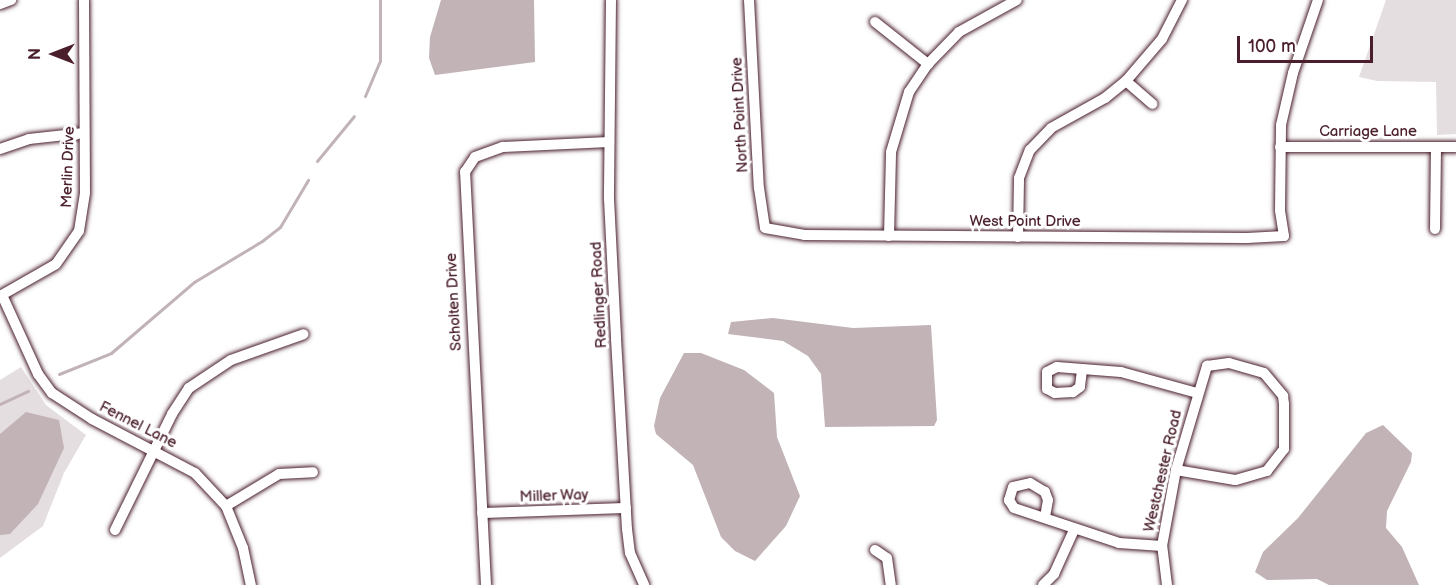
<!DOCTYPE html>
<style>
body{margin:0}
#map{position:relative;width:1456px;height:585px;overflow:hidden;background:#fff;font-family:"Balsamiq Sans",sans-serif}
div>[style]{position:absolute}
[style*='--x']{left:calc(var(--x)*1px);top:calc(var(--y)*1px);width:calc(var(--w)*1px);rotate:calc(var(--a)*1deg)}
.green>*{inset:0;background:#e5dee0}
.water>*{inset:0;background:#c1b3b6}
.stream>*{height:3px;margin:-1.5px;padding:0 1.5px;transform-origin:1.5px;border-radius:1.5px;background:#c1b3b6}
.roads{filter:drop-shadow(0 0 2px #4a1f2b) drop-shadow(0 0 2px #4a1f2b)}
.minor>*{height:10px;margin:-5px;padding:0 5px;transform-origin:5px;border-radius:5px;background:#fff}
span{translate:-50% -50%;white-space:nowrap;text-align:center;line-height:1.15;-webkit-text-stroke:6px #fff;paint-order:stroke}
.street-label{font-size:15px;color:#4a1f2b}
.north{position:absolute;left:24px;top:24px;width:60px;height:60px;-webkit-text-stroke:4px #fff;paint-order:stroke;rotate:270deg;font-size:16px;font-weight:700;line-height:24px;text-align:center;color:#4a1f2b}
.north::after{content:'';display:block;margin:auto;width:21px;height:27px;background:#4a1f2b;clip-path:polygon(50% 0,100% 100%,50% 72%,0 100%)}
.scale{position:absolute;left:1237px;top:36px;width:136px;height:27px;box-sizing:border-box;border:3px solid #4a1f2b;border-top:0;padding-left:8px;font-size:18px;line-height:21px;white-space:nowrap;color:#4a1f2b;-webkit-text-stroke:4px #fff;paint-order:stroke}
</style>
<div id="map">
<div class="green">
<i style="clip-path:polygon(1386px 0,1456px 0,1456px 134px,1437px 135px,1436px 82px,1377px 81px,1359px 77px)"></i>
<i style="clip-path:polygon(21px 367px,46px 405px,86px 435px,64px 473px,43px 526px,0 558px,0 380px)"></i>
</div>
<div class="water">
<i style="clip-path:polygon(441px 0,534px 0,535px 62px,435px 75px,429px 58px,430px 37px)"></i>
<i style="clip-path:polygon(773px 318px,853px 328px,931px 325px,937px 420px,934px 426px,825px 427px,821px 374px,808px 356px,783px 341px,728px 334px,731px 322px)"></i>
<i style="clip-path:polygon(684px 353px,701px 353px,744px 370px,774px 393px,777px 437px,800px 496px,786px 526px,755px 561px,735px 551px,721px 537px,693px 465px,656px 434px,654px 426px,660px 398px)"></i>
<i style="clip-path:polygon(26px 412px,59px 420px,64px 448px,38px 504px,10px 534px,0 535px,0 434px)"></i>
<i style="clip-path:polygon(1383px 425px,1412px 453px,1411px 462px,1387px 511px,1386px 528px,1402px 547px,1419px 585px,1329px 585px,1317px 579px,1267px 580px,1255px 572px,1263px 552px,1298px 518px,1366px 433px)"></i>
</div>
<div class="stream">
<i style="--x:365;--y:96;--w:38;--a:-67"></i>
<i style="--x:380;--y:61;--w:61;--a:-90"></i>
<i style="--x:317;--y:161;--w:58;--a:-50.6"></i>
<i style="--x:59;--y:374;--w:56;--a:-22"></i>
<i style="--x:111;--y:353;--w:109;--a:-40.5"></i>
<i style="--x:194;--y:282;--w:79;--a:-31.1"></i>
<i style="--x:262;--y:241;--w:23;--a:-38"></i>
<i style="--x:280;--y:227;--w:55;--a:-59.2"></i>
<i style="--x:0;--y:404;--w:31;--a:-25"></i>
</div>
<div class="roads">
<div class="minor">
<i style="--x:611;--y:0;--w:199;--a:90.6"></i>
<i style="--x:609;--y:199;--w:140;--a:87.1"></i>
<i style="--x:616;--y:339;--w:190;--a:86.7"></i>
<i style="--x:627;--y:529;--w:24;--a:83"></i>
<i style="--x:630;--y:553;--w:35;--a:66"></i>
<i style="--x:749;--y:0;--w:188;--a:87"></i>
<i style="--x:759;--y:188;--w:40;--a:81.5"></i>
<i style="--x:765;--y:228;--w:40;--a:10"></i>
<i style="--x:804;--y:235;--w:443;--a:0.4"></i>
<i style="--x:1247;--y:238;--w:37;--a:-3"></i>
<i style="--x:1284;--y:236;--w:26;--a:-99"></i>
<i style="--x:1280;--y:210;--w:85;--a:-89.3"></i>
<i style="--x:1281;--y:125;--w:53;--a:-77"></i>
<i style="--x:1293;--y:73;--w:77;--a:-71.1"></i>
<i style="--x:0;--y:4;--w:12;--a:-20"></i>
<i style="--x:875;--y:22;--w:68;--a:38.4"></i>
<i style="--x:1126;--y:81;--w:35;--a:41"></i>
<i style="--x:1280;--y:147;--w:176;--a:0"></i>
<i style="--x:0;--y:149;--w:31;--a:-19"></i>
<i style="--x:29;--y:139;--w:55;--a:-6.2"></i>
<i style="--x:1435;--y:229;--w:82;--a:-89.3"></i>
<i style="--x:889;--y:236;--w:84;--a:-88.6"></i>
<i style="--x:891;--y:152;--w:63;--a:-73.3"></i>
<i style="--x:909;--y:92;--w:34;--a:-56"></i>
<i style="--x:928;--y:64;--w:45;--a:-45.9"></i>
<i style="--x:959;--y:32;--w:66;--a:-28.9"></i>
<i style="--x:1018;--y:237;--w:59;--a:-89"></i>
<i style="--x:1019;--y:178;--w:30;--a:-69"></i>
<i style="--x:1030;--y:150;--w:30;--a:-46"></i>
<i style="--x:1051;--y:128;--w:62;--a:-29.1"></i>
<i style="--x:1105;--y:98;--w:27;--a:-39"></i>
<i style="--x:1126;--y:81;--w:55;--a:-49.4"></i>
<i style="--x:1162;--y:39;--w:44;--a:-62.9"></i>
<i style="--x:2;--y:295;--w:87;--a:65.5"></i>
<i style="--x:38;--y:374;--w:24;--a:54"></i>
<i style="--x:52;--y:393;--w:48;--a:33"></i>
<i style="--x:92;--y:419;--w:116;--a:27.7"></i>
<i style="--x:195;--y:473;--w:45;--a:46.8"></i>
<i style="--x:226;--y:506;--w:45;--a:68"></i>
<i style="--x:243;--y:548;--w:38;--a:78"></i>
<i style="--x:0;--y:296;--w:64;--a:-29.7"></i>
<i style="--x:56;--y:264;--w:40;--a:-55.1"></i>
<i style="--x:79;--y:231;--w:39;--a:-81"></i>
<i style="--x:85;--y:192;--w:192;--a:-90.3"></i>
<i style="--x:1082;--y:370;--w:17;--a:97"></i>
<i style="--x:1080;--y:387;--w:9;--a:144"></i>
<i style="--x:1073;--y:392;--w:18;--a:177"></i>
<i style="--x:1055;--y:393;--w:9;--a:-153"></i>
<i style="--x:1047;--y:389;--w:17;--a:-90"></i>
<i style="--x:1047;--y:372;--w:11;--a:-27"></i>
<i style="--x:1057;--y:367;--w:64;--a:4.5"></i>
<i style="--x:1121;--y:372;--w:79;--a:15.4"></i>
<i style="--x:226;--y:506;--w:62;--a:-31.1"></i>
<i style="--x:279;--y:474;--w:34;--a:-3"></i>
<i style="--x:482;--y:513;--w:144;--a:-2"></i>
<i style="--x:1045;--y:517;--w:17;--a:-80"></i>
<i style="--x:1048;--y:500;--w:9;--a:-111"></i>
<i style="--x:1045;--y:492;--w:17;--a:-149"></i>
<i style="--x:1030;--y:483;--w:17;--a:167"></i>
<i style="--x:1013;--y:487;--w:14;--a:107"></i>
<i style="--x:1009;--y:500;--w:9;--a:58"></i>
<i style="--x:1014;--y:508;--w:111;--a:18.4"></i>
<i style="--x:1119;--y:543;--w:43;--a:4"></i>
<i style="--x:115;--y:530;--w:129;--a:-63.8"></i>
<i style="--x:172;--y:414;--w:31;--a:-57"></i>
<i style="--x:189;--y:388;--w:50;--a:-33.7"></i>
<i style="--x:231;--y:360;--w:77;--a:-19.6"></i>
<i style="--x:875;--y:550;--w:14;--a:34"></i>
<i style="--x:887;--y:558;--w:27;--a:82"></i>
<i style="--x:486;--y:585;--w:414;--a:-92.9"></i>
<i style="--x:465;--y:172;--w:18;--a:-56"></i>
<i style="--x:475;--y:157;--w:30;--a:-20"></i>
<i style="--x:503;--y:147;--w:106;--a:-2.7"></i>
<i style="--x:1043;--y:585;--w:16;--a:-45"></i>
<i style="--x:1054;--y:574;--w:48;--a:-65.6"></i>
<i style="--x:1167;--y:585;--w:39;--a:-97"></i>
<i style="--x:1162;--y:546;--w:77;--a:-79.6"></i>
<i style="--x:1176;--y:470;--w:109;--a:-73.4"></i>
<i style="--x:1207;--y:366;--w:22;--a:-8"></i>
<i style="--x:1229;--y:363;--w:36;--a:16"></i>
<i style="--x:1264;--y:373;--w:30;--a:50"></i>
<i style="--x:1283;--y:396;--w:8;--a:83"></i>
<i style="--x:1284;--y:404;--w:45;--a:90"></i>
<i style="--x:1284;--y:449;--w:28;--a:128"></i>
<i style="--x:1267;--y:471;--w:33;--a:164"></i>
<i style="--x:1235;--y:480;--w:60;--a:-170.4"></i>
</div>
</div>
<div class="street-label">
<span style="left:740px;top:115px;rotate:-93deg">North Point Drive</span>
<span style="left:1368px;top:132px">Carriage Lane</span>
<span style="left:68px;top:167px;rotate:-88deg">Merlin Drive</span>
<span style="left:1025px;top:222px">West Point Drive</span>
<span style="left:599px;top:295px;rotate:-93deg">Redlinger Road</span>
<span style="left:454px;top:302px;rotate:-93deg">Scholten Drive</span>
<span style="left:138px;top:425px;rotate:27deg">Fennel Lane</span>
<span style="left:1163px;top:471px;rotate:-77deg">Westchester Road</span>
<span style="left:554px;top:496px;rotate:-2deg">Miller Way</span>
</div>
<div class="north">N</div>
<div class="scale">100 m</div>
</div>
